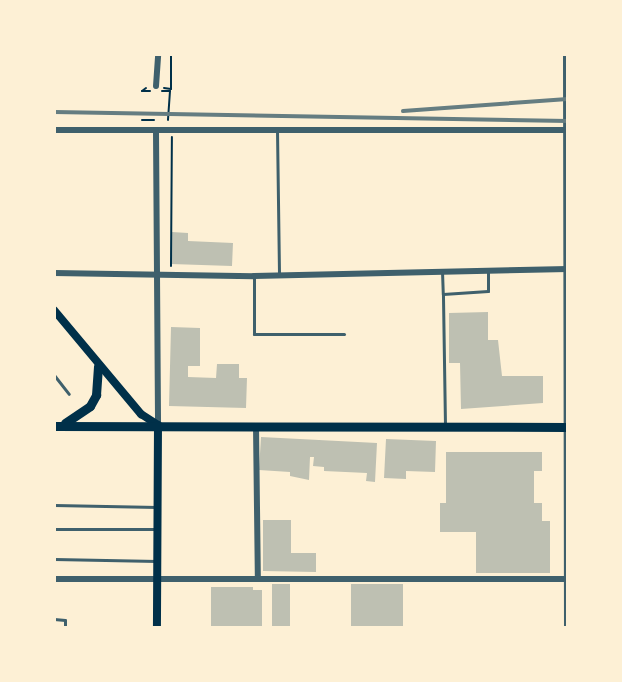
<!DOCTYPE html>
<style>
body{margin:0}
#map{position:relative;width:622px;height:682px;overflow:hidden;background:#fdf0d5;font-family:Arial,sans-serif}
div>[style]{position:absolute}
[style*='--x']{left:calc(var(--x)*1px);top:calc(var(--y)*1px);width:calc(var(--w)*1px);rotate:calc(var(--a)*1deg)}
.building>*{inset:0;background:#bec0b2;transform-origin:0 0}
.path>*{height:2px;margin:-1px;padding:0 1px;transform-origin:1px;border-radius:1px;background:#003049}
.service>*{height:3px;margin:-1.5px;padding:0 1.5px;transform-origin:1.5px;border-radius:1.5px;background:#3f606c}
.minor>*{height:6px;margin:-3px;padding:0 3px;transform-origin:3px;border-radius:3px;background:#3f606c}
.secondary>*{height:8px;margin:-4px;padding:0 4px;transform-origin:4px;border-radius:4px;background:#003049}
.primary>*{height:9px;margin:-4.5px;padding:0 4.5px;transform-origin:4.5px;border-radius:4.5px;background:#003049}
.rail>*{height:4px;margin:-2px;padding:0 2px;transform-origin:2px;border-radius:2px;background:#657d81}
span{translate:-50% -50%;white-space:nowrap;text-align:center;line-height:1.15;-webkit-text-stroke:5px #fdf0d5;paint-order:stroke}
.frame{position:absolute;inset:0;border:56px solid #fdf0d5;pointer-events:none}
</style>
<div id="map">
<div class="building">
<i style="clip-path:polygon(172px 232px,188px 233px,188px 241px,233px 243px,232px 266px,171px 264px)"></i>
<i style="clip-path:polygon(488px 312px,488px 340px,498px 340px,502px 376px,543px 376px,543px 403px,461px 409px,460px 363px,449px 363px,449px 313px)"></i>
<i style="clip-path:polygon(171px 327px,200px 328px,200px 366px,188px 366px,188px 377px,216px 378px,217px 364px,239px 364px,239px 378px,247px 378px,246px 408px,169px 406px)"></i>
<i style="clip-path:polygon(261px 437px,377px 443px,375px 482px,366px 481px,367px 473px,324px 471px,324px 467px,313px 466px,314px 457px,310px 457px,309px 480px,290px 476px,290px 472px,259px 470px)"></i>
<i style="clip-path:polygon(386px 439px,436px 441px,435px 472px,406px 471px,406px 479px,384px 478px)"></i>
<i style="clip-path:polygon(446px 452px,542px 452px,542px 471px,534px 471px,534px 503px,542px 503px,542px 521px,550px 521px,550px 573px,476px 573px,476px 532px,440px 532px,440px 503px,446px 503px)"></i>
<i style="clip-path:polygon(263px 520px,291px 520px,291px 553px,316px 553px,316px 572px,263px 571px)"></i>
<i style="left:272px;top:584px;width:18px;height:44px"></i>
<i style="left:351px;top:584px;width:52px;height:44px"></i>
<i style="clip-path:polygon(211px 587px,253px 587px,253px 590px,262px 590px,262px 628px,211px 628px)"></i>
</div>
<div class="path">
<i style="--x:146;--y:88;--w:5;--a:143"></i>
<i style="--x:142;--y:91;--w:8;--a:0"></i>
<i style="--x:164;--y:88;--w:7;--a:8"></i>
<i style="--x:171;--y:89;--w:35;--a:-90"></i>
<i style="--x:162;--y:91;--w:8;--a:0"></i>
<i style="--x:170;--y:91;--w:29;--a:94"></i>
<i style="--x:142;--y:120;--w:12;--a:0"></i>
<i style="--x:171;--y:266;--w:129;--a:-89.6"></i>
</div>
<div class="service">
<i style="--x:277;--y:130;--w:145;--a:89.2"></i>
<i style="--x:442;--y:271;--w:23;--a:88"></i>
<i style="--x:254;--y:278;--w:56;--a:90"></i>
<i style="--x:254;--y:334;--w:90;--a:0"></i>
<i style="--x:54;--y:375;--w:24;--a:52"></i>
<i style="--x:445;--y:425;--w:131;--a:-90.9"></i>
<i style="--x:443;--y:294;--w:45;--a:-3.8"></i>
<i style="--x:488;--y:291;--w:19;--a:-90"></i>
<i style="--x:54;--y:505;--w:103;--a:1.1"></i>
<i style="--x:54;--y:529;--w:103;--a:0"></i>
<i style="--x:54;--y:559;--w:103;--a:1.1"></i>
<i style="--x:54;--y:619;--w:11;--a:5"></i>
<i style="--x:65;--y:620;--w:8;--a:90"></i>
</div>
<div class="minor">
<i style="--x:566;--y:54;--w:574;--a:89.9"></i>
<i style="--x:156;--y:86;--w:32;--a:-86"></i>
<i style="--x:54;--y:130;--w:513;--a:0"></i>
<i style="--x:156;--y:131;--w:294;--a:89.6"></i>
<i style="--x:54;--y:273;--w:200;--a:0.9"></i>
<i style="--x:254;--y:276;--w:314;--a:-1.3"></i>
<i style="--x:256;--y:426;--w:153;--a:89.3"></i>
<i style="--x:54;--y:579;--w:514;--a:0"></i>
</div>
<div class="secondary">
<i style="--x:54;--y:310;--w:136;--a:50.1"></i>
<i style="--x:141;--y:414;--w:20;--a:33"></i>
<i style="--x:158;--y:425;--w:203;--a:90.3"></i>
</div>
<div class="primary">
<i style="--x:65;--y:423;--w:30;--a:-34"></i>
<i style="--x:90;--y:406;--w:13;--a:-61"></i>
<i style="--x:96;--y:395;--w:29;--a:-86"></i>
<i style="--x:54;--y:426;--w:514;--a:0.11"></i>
</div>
<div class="rail">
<i style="--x:403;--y:111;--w:165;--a:-4.2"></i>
<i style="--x:54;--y:112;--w:514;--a:1"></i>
</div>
<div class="frame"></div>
</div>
